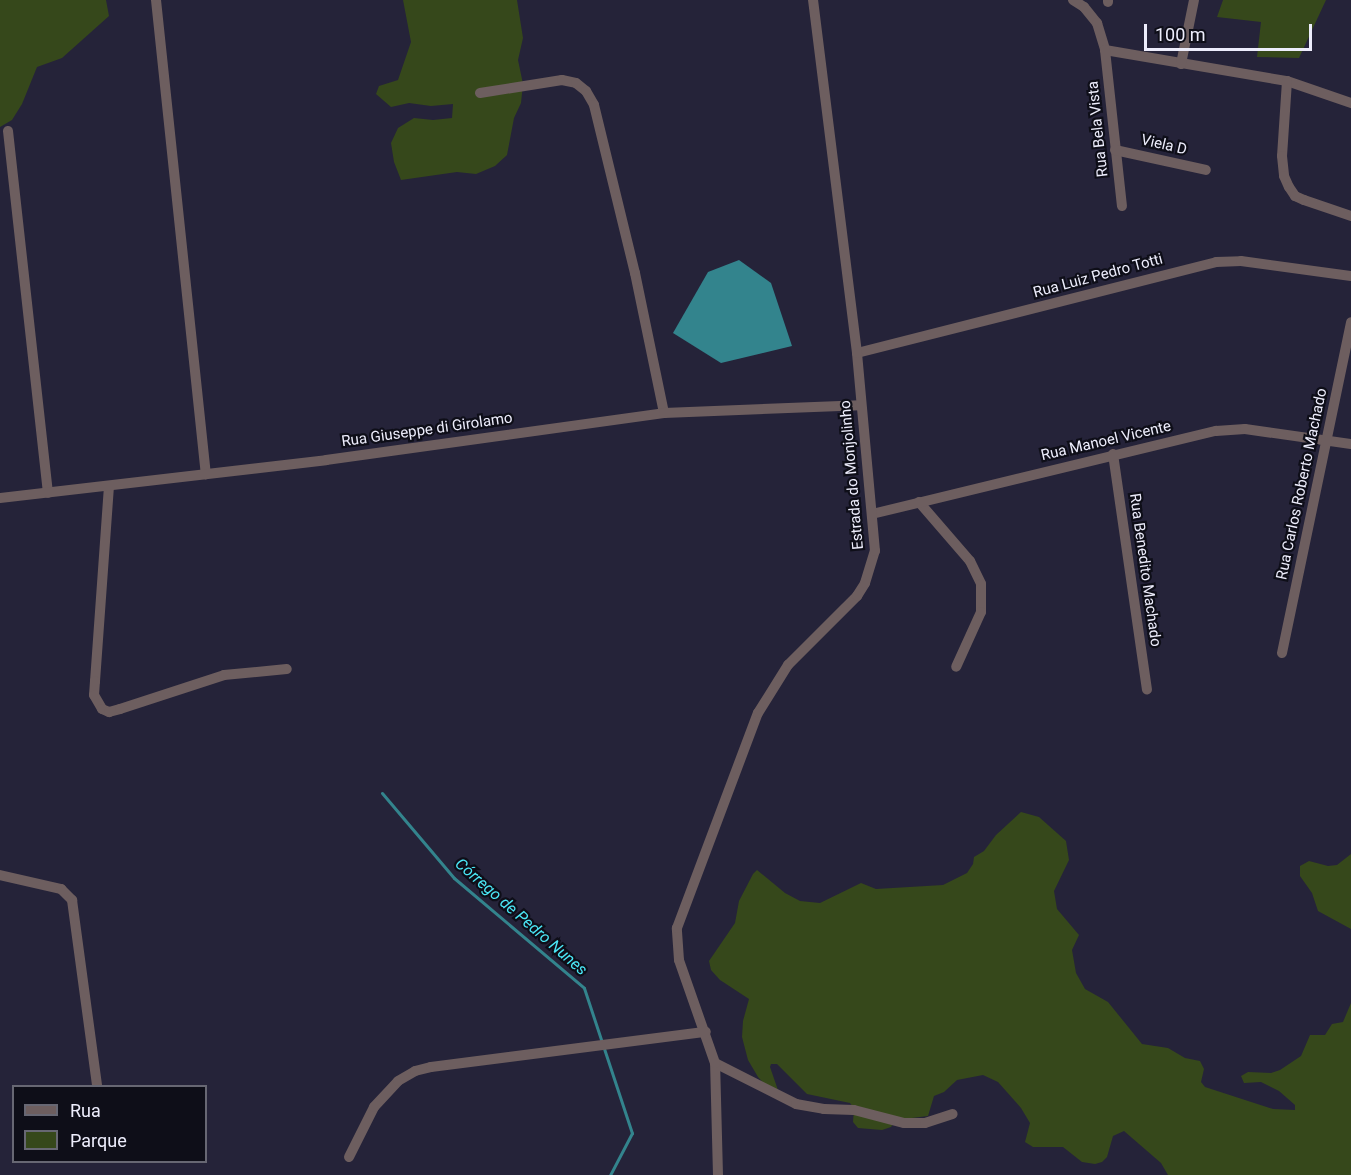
<!DOCTYPE html>
<meta charset="utf-8">
<style>
body{margin:0}
#map{position:relative;width:1351px;height:1175px;overflow:hidden;background:#252339;font-family:Roboto,sans-serif}
div>[style]{position:absolute}
[style*='--x']{left:calc(var(--x)*1px);top:calc(var(--y)*1px);width:calc(var(--w)*1px);rotate:calc(var(--a)*1deg)}
.green>*{inset:0;background:#36481b}
.water>*{inset:0;background:#33848d}
.stream>*{height:3px;margin:-1.5px;padding:0 1.5px;transform-origin:1.5px;border-radius:1.5px;background:#33848d}
.street>*{height:10px;margin:-5px;padding:0 5px;transform-origin:5px;border-radius:5px;background:#6d5e5f}
span{translate:-50% -50%;white-space:nowrap;text-align:center;line-height:1.15;-webkit-text-stroke:4.5px #0e0e18;paint-order:stroke}
.street-label{font-size:15px;color:#ededfc}
.water-label{font-size:16px;color:#4be7f6;font-style:italic}
.legend{position:absolute;left:12px;top:1085px;width:195px;height:78px;box-sizing:border-box;background:#0e0e18;border:2px solid #676773;margin:0;padding:8px 10px;list-style:none;font-size:18px;color:#ededfc}
.legend li{display:flex;align-items:center;gap:12px;height:30px}
.legend b{width:30px;border:2px solid #676773}
.scale{position:absolute;left:1144px;top:24px;width:168px;height:27px;box-sizing:border-box;border:3px solid #ededfc;border-top:0;padding-left:8px;font-size:18px;line-height:21px;white-space:nowrap;color:#ededfc;-webkit-text-stroke:4px #0e0e18;paint-order:stroke}
</style>
<div id="map">
<div class="green">
<i style="clip-path:polygon(0 0,106px 0,109px 16px,62px 58px,37px 67px,22px 104px,12px 120px,0 127px)"></i>
<i style="clip-path:polygon(403px 0,517px 0,523px 38px,518px 60px,523px 84px,521px 103px,514px 118px,507px 155px,495px 166px,476px 174px,457px 172px,401px 180px,394px 162px,391px 143px,398px 128px,414px 118px,433px 120px,452px 118px,453px 104px,431px 106px,409px 103px,391px 107px,376px 94px,379px 86px,398px 80px,411px 42px)"></i>
<i style="clip-path:polygon(1223px 0,1326px 0,1299px 58px,1257px 57px,1261px 22px,1217px 17px)"></i>
<i style="clip-path:polygon(1021px 812px,1039px 817px,1066px 841px,1069px 860px,1054px 891px,1057px 909px,1079px 935px,1072px 950px,1076px 973px,1085px 989px,1108px 1002px,1142px 1044px,1168px 1048px,1185px 1058px,1200px 1061px,1204px 1069px,1201px 1082px,1205px 1087px,1273px 1109px,1295px 1110px,1295px 1105px,1279px 1091px,1261px 1082px,1244px 1083px,1241px 1076px,1248px 1072px,1271px 1073px,1280px 1070px,1301px 1056px,1310px 1035px,1325px 1035px,1332px 1024px,1343px 1022px,1351px 1003px,1351px 1175px,1168px 1175px,1161px 1163px,1124px 1131px,1113px 1136px,1107px 1157px,1102px 1162px,1095px 1164px,1082px 1162px,1063px 1147px,1033px 1147px,1025px 1142px,1030px 1123px,1021px 1108px,998px 1082px,983px 1075px,957px 1080px,944px 1092px,934px 1096px,928px 1116px,896px 1120px,891px 1127px,882px 1130px,858px 1128px,853px 1122px,854px 1108px,850px 1103px,807px 1094px,777px 1064px,771px 1064px,770px 1067px,779px 1093px,770px 1090px,758px 1077px,748px 1060px,742px 1037px,743px 1021px,749px 999px,720px 980px,711px 970px,709px 961px,735px 923px,739px 901px,753px 874px,757px 870px,785px 893px,800px 901px,820px 903px,861px 883px,876px 889px,943px 885px,967px 873px,973px 864px,974px 857px,984px 851px,996px 835px)"></i>
<i style="clip-path:polygon(1351px 854px,1351px 929px,1318px 911px,1312px 893px,1300px 876px,1300px 866px,1309px 861px,1328px 866px,1337px 865px)"></i>
</div>
<div class="water">
<i style="clip-path:polygon(739px 260px,771px 283px,792px 346px,721px 363px,673px 333px,708px 272px)"></i>
</div>
<div class="stream">
<i style="--x:382;--y:793;--w:111;--a:49.7"></i>
<i style="--x:454;--y:878;--w:170;--a:40.2"></i>
<i style="--x:584;--y:988;--w:153;--a:71.7"></i>
<i style="--x:632;--y:1133;--w:47;--a:117.6"></i>
</div>
<div class="street">
<i style="--x:156;--y:0;--w:477;--a:84"></i>
<i style="--x:1073;--y:0;--w:13;--a:32"></i>
<i style="--x:1084;--y:7;--w:21;--a:51"></i>
<i style="--x:1097;--y:23;--w:28;--a:73"></i>
<i style="--x:1105;--y:50;--w:185;--a:9.7"></i>
<i style="--x:1287;--y:81;--w:68;--a:19"></i>
<i style="--x:1108;--y:2;--w:2;--a:-90"></i>
<i style="--x:1105;--y:50;--w:157;--a:83.8"></i>
<i style="--x:1181;--y:64;--w:65;--a:-78.5"></i>
<i style="--x:1287;--y:81;--w:75;--a:93.8"></i>
<i style="--x:1282;--y:156;--w:20;--a:84"></i>
<i style="--x:1284;--y:176;--w:12;--a:66"></i>
<i style="--x:1289;--y:187;--w:11;--a:56"></i>
<i style="--x:1295;--y:196;--w:10;--a:24"></i>
<i style="--x:1304;--y:200;--w:50;--a:18.8"></i>
<i style="--x:480;--y:93;--w:83;--a:-9"></i>
<i style="--x:562;--y:80;--w:14;--a:12"></i>
<i style="--x:576;--y:83;--w:13;--a:39"></i>
<i style="--x:586;--y:91;--w:16;--a:60"></i>
<i style="--x:594;--y:105;--w:173;--a:76.3"></i>
<i style="--x:635;--y:273;--w:143;--a:78.3"></i>
<i style="--x:8;--y:131;--w:364;--a:83.7"></i>
<i style="--x:1115;--y:150;--w:93;--a:12.4"></i>
<i style="--x:857;--y:353;--w:370;--a:-14.2"></i>
<i style="--x:1216;--y:262;--w:25;--a:-2"></i>
<i style="--x:1241;--y:261;--w:111;--a:7.8"></i>
<i style="--x:1113;--y:454;--w:238;--a:81.8"></i>
<i style="--x:109;--y:486;--w:196;--a:94.1"></i>
<i style="--x:95;--y:681;--w:14;--a:94"></i>
<i style="--x:94;--y:695;--w:16;--a:60"></i>
<i style="--x:102;--y:709;--w:8;--a:23"></i>
<i style="--x:109;--y:712;--w:11;--a:-15"></i>
<i style="--x:120;--y:709;--w:109;--a:-18.1"></i>
<i style="--x:224;--y:675;--w:63;--a:-5.4"></i>
<i style="--x:0;--y:498;--w:328;--a:-6.6"></i>
<i style="--x:326;--y:460;--w:341;--a:-7.9"></i>
<i style="--x:664;--y:413;--w:196;--a:-2.3"></i>
<i style="--x:919;--y:502;--w:78;--a:49.2"></i>
<i style="--x:970;--y:561;--w:25;--a:64"></i>
<i style="--x:981;--y:584;--w:28;--a:90"></i>
<i style="--x:981;--y:612;--w:60;--a:114.4"></i>
<i style="--x:872;--y:514;--w:354;--a:-13.6"></i>
<i style="--x:1216;--y:431;--w:29;--a:-4"></i>
<i style="--x:1245;--y:429;--w:107;--a:8.1"></i>
<i style="--x:1282;--y:653;--w:338;--a:-78.2"></i>
<i style="--x:0;--y:875;--w:63;--a:12.9"></i>
<i style="--x:61;--y:889;--w:16;--a:45"></i>
<i style="--x:72;--y:900;--w:188;--a:82.3"></i>
<i style="--x:715;--y:1063;--w:91;--a:26.8"></i>
<i style="--x:796;--y:1104;--w:28;--a:10"></i>
<i style="--x:824;--y:1109;--w:30;--a:2"></i>
<i style="--x:854;--y:1110;--w:52;--a:14.6"></i>
<i style="--x:904;--y:1123;--w:21;--a:0"></i>
<i style="--x:925;--y:1123;--w:29;--a:-18"></i>
<i style="--x:349;--y:1157;--w:56;--a:-63.4"></i>
<i style="--x:374;--y:1107;--w:35;--a:-47"></i>
<i style="--x:398;--y:1081;--w:20;--a:-30"></i>
<i style="--x:415;--y:1071;--w:16;--a:-14"></i>
<i style="--x:431;--y:1067;--w:277;--a:-7.3"></i>
<i style="--x:718;--y:1175;--w:112;--a:-91.5"></i>
<i style="--x:715;--y:1063;--w:109;--a:-109.3"></i>
<i style="--x:679;--y:960;--w:32;--a:-94"></i>
<i style="--x:677;--y:928;--w:230;--a:-69.4"></i>
<i style="--x:758;--y:713;--w:57;--a:-58"></i>
<i style="--x:788;--y:665;--w:98;--a:-45"></i>
<i style="--x:857;--y:596;--w:15;--a:-58"></i>
<i style="--x:865;--y:583;--w:34;--a:-73"></i>
<i style="--x:875;--y:551;--w:199;--a:-95.2"></i>
<i style="--x:857;--y:353;--w:356;--a:-97.1"></i>
</div>
<div class="street-label">
<span style="left:1098px;top:129px;rotate:-96deg">Rua Bela Vista</span>
<span style="left:1164px;top:145px;rotate:13deg">Viela D</span>
<span style="left:1098px;top:276px;rotate:-15deg">Rua Luiz Pedro Totti</span>
<span style="left:427px;top:430px;rotate:-8deg">Rua Giuseppe di Girolamo</span>
<span style="left:1106px;top:441px;rotate:-13deg">Rua Manoel Vicente</span>
<span style="left:852px;top:475px;rotate:-95deg">Estrada do Monjolinho</span>
<span style="left:1302px;top:484px;rotate:-78deg">Rua Carlos Roberto Machado</span>
<span style="left:1145px;top:570px;rotate:82deg">Rua Benedito Machado</span>
</div>
<div class="water-label">
<span style="left:521px;top:917px;rotate:41deg">Córrego de Pedro Nunes</span>
</div>
<ul class="legend">
<li><b style="height:8px;background:#6d5e5f"></b>Rua</li>
<li><b style="height:16px;background:#36481b"></b>Parque</li>
</ul>
<div class="scale">100 m</div>
</div>
